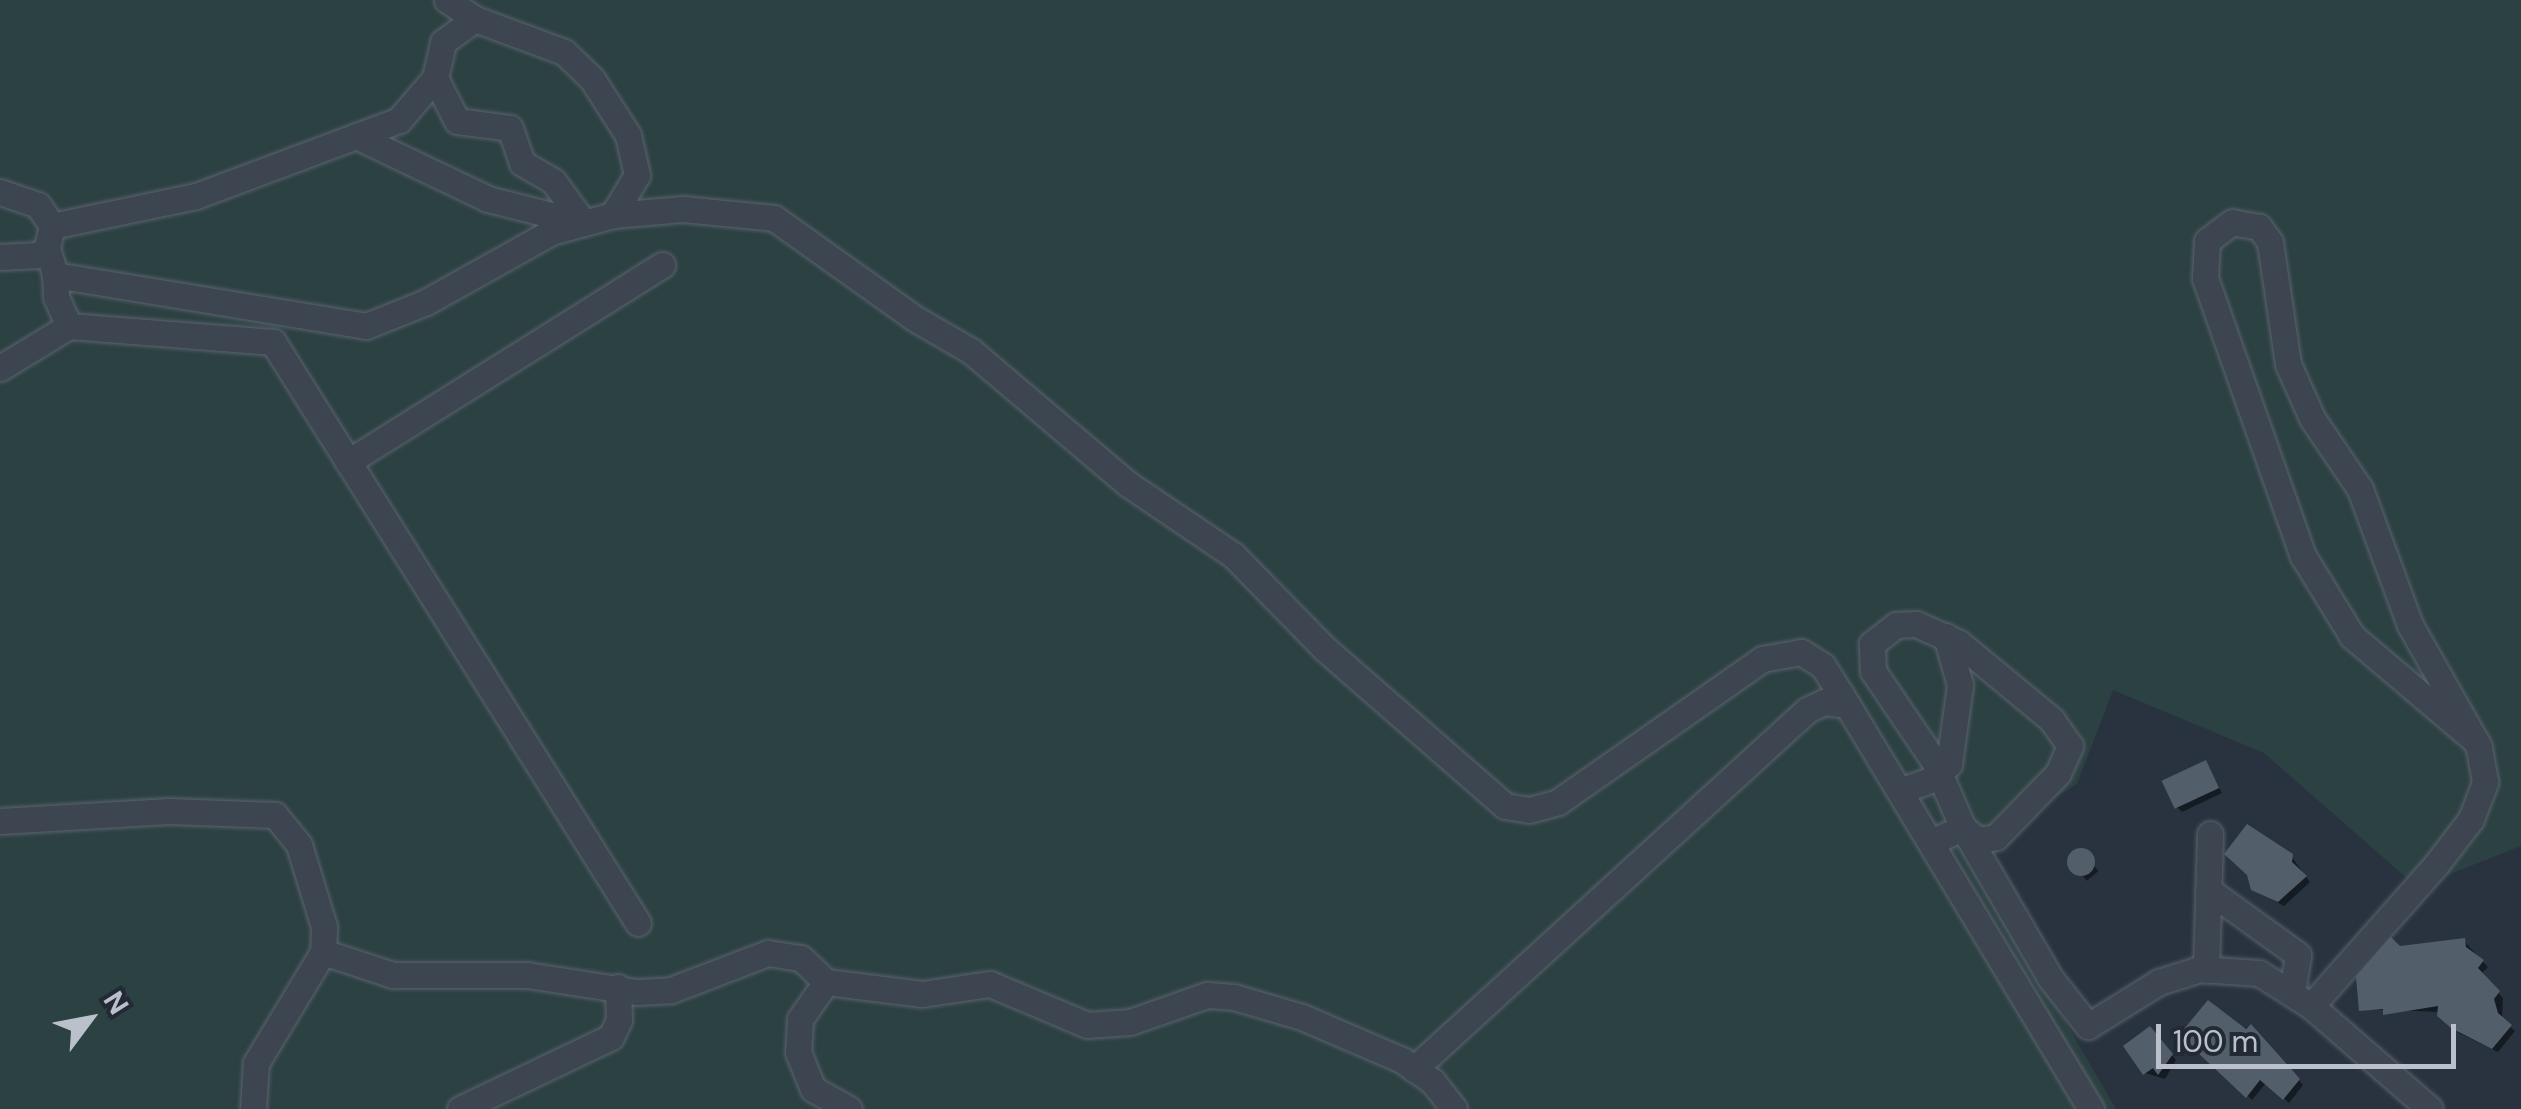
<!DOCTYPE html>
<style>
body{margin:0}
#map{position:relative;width:2521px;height:1109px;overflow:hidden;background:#293340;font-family:"DM Sans",sans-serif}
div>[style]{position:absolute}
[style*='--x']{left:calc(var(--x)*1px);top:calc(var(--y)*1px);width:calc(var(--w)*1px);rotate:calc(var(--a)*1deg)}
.green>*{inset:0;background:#2c4142}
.shadow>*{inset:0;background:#0007;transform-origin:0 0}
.building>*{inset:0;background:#535e6b;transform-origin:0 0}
.round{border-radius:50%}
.roads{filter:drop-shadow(0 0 2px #5b636e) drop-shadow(0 0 2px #5b636e)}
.minor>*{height:25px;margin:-12.5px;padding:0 12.5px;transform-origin:12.5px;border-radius:12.5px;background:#3d4550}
span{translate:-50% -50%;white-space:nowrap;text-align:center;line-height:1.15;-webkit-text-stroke:9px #222a36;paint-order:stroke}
.north{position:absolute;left:40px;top:969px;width:100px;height:100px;-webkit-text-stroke:8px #222a36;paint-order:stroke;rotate:58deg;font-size:28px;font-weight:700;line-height:40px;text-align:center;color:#bac1ca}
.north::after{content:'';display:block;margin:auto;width:35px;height:45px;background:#bac1ca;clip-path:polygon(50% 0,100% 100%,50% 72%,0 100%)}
.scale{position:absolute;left:2156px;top:1024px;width:300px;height:45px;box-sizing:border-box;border:5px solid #bac1ca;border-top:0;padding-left:12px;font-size:30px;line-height:35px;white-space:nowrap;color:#bac1ca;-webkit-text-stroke:8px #222a36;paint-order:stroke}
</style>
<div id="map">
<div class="green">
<i style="clip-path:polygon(0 0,2521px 0,2521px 846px,2417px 887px,2264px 753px,2113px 690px,2077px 784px,1966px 851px,2116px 1109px,0 1109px)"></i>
</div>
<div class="shadow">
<i style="clip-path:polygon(2205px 763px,2222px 793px,2182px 812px,2177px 807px)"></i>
<i style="left:2082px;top:851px;width:26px;height:15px;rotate:51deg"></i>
<i style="clip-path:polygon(2291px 856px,2310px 882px,2284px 906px,2253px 889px)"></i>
<i style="clip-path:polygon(2464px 941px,2488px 967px,2481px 974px,2503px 998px,2502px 1020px,2515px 1031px,2498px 1052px,2459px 1033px,2441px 1012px,2361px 1009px,2400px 948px)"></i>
<i style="clip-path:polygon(2251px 1027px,2303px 1085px,2289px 1103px,2266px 1083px,2252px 1100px,2182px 1035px)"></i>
<i style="clip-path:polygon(2155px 1034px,2176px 1060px,2165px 1079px,2145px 1073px)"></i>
</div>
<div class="building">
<i style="left:2206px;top:760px;width:31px;height:49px;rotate:65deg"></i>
<i style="clip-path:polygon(2247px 824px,2293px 854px,2292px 862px,2307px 876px,2278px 902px,2251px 890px,2247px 875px,2224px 854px)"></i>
<i class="round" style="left:2067px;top:848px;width:28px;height:28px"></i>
<i style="clip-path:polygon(2391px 937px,2400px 946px,2465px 938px,2466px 947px,2484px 960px,2478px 968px,2500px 991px,2494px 999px,2498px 1013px,2512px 1025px,2492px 1049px,2451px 1028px,2437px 1016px,2438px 1006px,2383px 1015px,2383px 1009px,2359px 1011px,2356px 977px)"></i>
<i style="clip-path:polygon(2208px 1000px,2246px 1029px,2251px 1024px,2300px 1079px,2283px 1100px,2260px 1080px,2246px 1098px,2179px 1035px)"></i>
<i style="clip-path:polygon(2150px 1026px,2173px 1054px,2158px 1075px,2153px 1068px,2143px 1075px,2123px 1046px)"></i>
</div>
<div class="roads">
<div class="minor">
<i style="--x:447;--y:0;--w:34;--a:34"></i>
<i style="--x:435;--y:78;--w:48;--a:62.9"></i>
<i style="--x:457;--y:121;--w:53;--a:7.5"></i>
<i style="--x:510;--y:128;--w:37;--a:71"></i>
<i style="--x:522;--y:163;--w:36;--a:30"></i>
<i style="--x:553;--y:181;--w:52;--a:53.6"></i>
<i style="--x:356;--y:136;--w:146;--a:25.5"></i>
<i style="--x:488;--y:199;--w:94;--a:14.2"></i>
<i style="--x:0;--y:192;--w:40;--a:18.9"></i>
<i style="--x:38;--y:205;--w:25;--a:56"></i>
<i style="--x:52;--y:226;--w:23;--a:103"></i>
<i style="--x:47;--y:248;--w:11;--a:142"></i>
<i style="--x:38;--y:255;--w:38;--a:177"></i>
<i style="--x:52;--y:226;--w:147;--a:-11.8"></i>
<i style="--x:196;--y:196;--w:217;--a:-20.5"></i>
<i style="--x:399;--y:120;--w:55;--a:-49.4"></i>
<i style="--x:435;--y:78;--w:37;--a:-77"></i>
<i style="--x:443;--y:42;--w:39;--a:-36"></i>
<i style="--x:475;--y:19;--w:95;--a:20.3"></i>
<i style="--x:564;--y:52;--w:39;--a:44"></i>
<i style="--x:592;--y:79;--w:67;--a:57.3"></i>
<i style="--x:628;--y:135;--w:41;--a:77.3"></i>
<i style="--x:637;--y:175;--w:47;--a:121"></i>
<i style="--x:47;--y:248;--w:28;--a:73"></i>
<i style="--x:55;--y:275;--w:315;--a:9.3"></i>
<i style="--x:366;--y:326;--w:65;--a:-21.8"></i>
<i style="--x:426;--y:302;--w:143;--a:-29.2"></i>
<i style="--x:551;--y:232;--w:64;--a:-15.3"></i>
<i style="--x:613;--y:215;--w:70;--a:-4.9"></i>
<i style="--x:683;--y:209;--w:91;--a:5.6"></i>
<i style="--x:774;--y:218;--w:172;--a:35.5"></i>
<i style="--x:914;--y:318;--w:66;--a:30.1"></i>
<i style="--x:971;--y:351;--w:206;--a:40.3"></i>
<i style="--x:1128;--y:484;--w:127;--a:34.1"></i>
<i style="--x:1233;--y:555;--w:130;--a:45.6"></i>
<i style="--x:1324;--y:648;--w:240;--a:41.1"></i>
<i style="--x:1505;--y:806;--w:24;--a:9"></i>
<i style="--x:1529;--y:810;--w:30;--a:-15"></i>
<i style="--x:1558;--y:802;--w:249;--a:-35"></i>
<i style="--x:1762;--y:659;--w:40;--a:-10"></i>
<i style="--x:1801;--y:652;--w:26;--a:32"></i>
<i style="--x:1823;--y:666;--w:32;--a:58"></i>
<i style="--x:1840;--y:693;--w:486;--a:58.9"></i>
<i style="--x:55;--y:275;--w:22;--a:87"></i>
<i style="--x:56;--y:297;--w:32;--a:66"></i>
<i style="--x:69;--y:326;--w:205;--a:4.5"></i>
<i style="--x:273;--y:342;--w:686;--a:57.86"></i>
<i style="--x:0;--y:368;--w:81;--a:-31.3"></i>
<i style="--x:348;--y:462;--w:371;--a:-32.1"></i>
<i style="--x:1900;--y:791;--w:37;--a:-20"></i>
<i style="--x:1935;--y:778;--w:20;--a:-45"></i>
<i style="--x:1949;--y:764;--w:80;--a:-82.1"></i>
<i style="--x:1960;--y:685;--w:51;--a:-105.9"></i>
<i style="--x:0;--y:821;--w:169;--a:-3.4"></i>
<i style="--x:169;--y:811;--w:106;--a:2.2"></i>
<i style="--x:275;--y:815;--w:38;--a:51"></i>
<i style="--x:299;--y:845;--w:86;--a:73"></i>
<i style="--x:324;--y:927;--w:25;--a:92"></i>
<i style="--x:323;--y:952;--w:130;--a:121.1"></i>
<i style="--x:256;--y:1063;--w:46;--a:93.7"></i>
<i style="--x:1931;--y:842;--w:35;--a:-24"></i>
<i style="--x:1963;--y:828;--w:19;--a:39"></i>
<i style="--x:1978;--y:840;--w:18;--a:-9"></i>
<i style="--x:1996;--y:837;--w:89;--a:-45.9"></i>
<i style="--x:2058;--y:773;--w:30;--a:-66"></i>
<i style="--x:2070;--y:746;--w:32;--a:-125"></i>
<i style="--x:2052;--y:720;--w:121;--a:-140.4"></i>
<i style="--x:1959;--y:643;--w:47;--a:-156.2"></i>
<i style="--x:1916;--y:624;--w:20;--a:177"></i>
<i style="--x:1896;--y:625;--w:31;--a:142"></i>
<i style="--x:1872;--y:644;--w:27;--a:88"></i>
<i style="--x:1873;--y:671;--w:109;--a:55.9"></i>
<i style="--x:1934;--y:761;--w:73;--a:66.6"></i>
<i style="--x:1963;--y:828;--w:175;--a:59.8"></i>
<i style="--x:2051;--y:979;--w:60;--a:51.8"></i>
<i style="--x:2088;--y:1026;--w:84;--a:-31.8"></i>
<i style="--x:2159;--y:982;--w:43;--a:-17.6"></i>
<i style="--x:2200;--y:969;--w:59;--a:3.9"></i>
<i style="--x:2259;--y:973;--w:62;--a:32.4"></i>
<i style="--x:2311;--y:1006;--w:157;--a:40.9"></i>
<i style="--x:2208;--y:890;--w:111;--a:35.8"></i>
<i style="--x:2298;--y:955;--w:39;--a:99"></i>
<i style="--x:323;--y:952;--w:74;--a:18.2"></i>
<i style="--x:393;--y:975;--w:134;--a:0"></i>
<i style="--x:527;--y:975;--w:111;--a:8.8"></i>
<i style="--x:637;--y:992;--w:34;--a:-3"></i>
<i style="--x:671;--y:990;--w:104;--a:-20.9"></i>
<i style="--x:768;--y:953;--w:33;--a:9"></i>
<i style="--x:801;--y:958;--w:35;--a:44"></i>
<i style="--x:826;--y:982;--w:45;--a:125.1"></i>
<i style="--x:800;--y:1019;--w:33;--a:93"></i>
<i style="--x:798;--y:1052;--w:40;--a:68"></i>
<i style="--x:813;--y:1089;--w:41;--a:29.1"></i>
<i style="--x:2206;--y:970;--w:136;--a:-88.3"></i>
<i style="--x:826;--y:982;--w:97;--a:7.1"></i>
<i style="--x:922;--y:994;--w:69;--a:-8.4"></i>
<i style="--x:990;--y:984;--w:105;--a:22.9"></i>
<i style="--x:1087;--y:1025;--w:43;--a:-4"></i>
<i style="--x:1130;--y:1022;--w:82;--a:-19.3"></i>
<i style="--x:1207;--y:995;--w:27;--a:4"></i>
<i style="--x:1234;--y:997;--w:71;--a:16.4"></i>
<i style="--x:1302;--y:1017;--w:109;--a:23.3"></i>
<i style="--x:1402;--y:1060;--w:38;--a:35"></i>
<i style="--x:1433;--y:1082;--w:34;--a:52"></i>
<i style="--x:2311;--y:1006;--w:187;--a:-48.5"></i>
<i style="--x:2435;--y:866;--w:59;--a:-52.5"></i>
<i style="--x:2471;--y:819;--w:40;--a:-69"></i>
<i style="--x:2485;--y:782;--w:36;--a:-100"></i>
<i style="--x:2479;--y:747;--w:140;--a:-119.5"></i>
<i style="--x:2410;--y:625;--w:145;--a:-110.2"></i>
<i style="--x:2360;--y:489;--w:86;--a:-124.1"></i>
<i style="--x:2312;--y:418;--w:59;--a:-114"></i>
<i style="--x:2288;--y:364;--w:123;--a:-98.4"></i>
<i style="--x:2270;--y:242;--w:19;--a:-126"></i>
<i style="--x:2259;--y:227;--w:27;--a:-170"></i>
<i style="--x:2232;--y:222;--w:31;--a:143"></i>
<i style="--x:2207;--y:241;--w:37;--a:93"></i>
<i style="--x:2205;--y:278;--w:295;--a:70.6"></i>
<i style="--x:2303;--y:556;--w:94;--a:58.5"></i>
<i style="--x:2352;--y:636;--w:162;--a:40.3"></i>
<i style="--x:1414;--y:1069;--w:532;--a:-42.41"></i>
<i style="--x:1807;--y:710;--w:19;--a:-25"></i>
<i style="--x:1824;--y:702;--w:23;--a:7"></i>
<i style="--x:460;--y:1109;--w:167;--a:-25.5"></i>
<i style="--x:611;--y:1037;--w:19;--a:-65"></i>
<i style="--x:619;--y:1020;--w:33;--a:-92"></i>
</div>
</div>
<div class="north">N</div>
<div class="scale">100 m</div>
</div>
